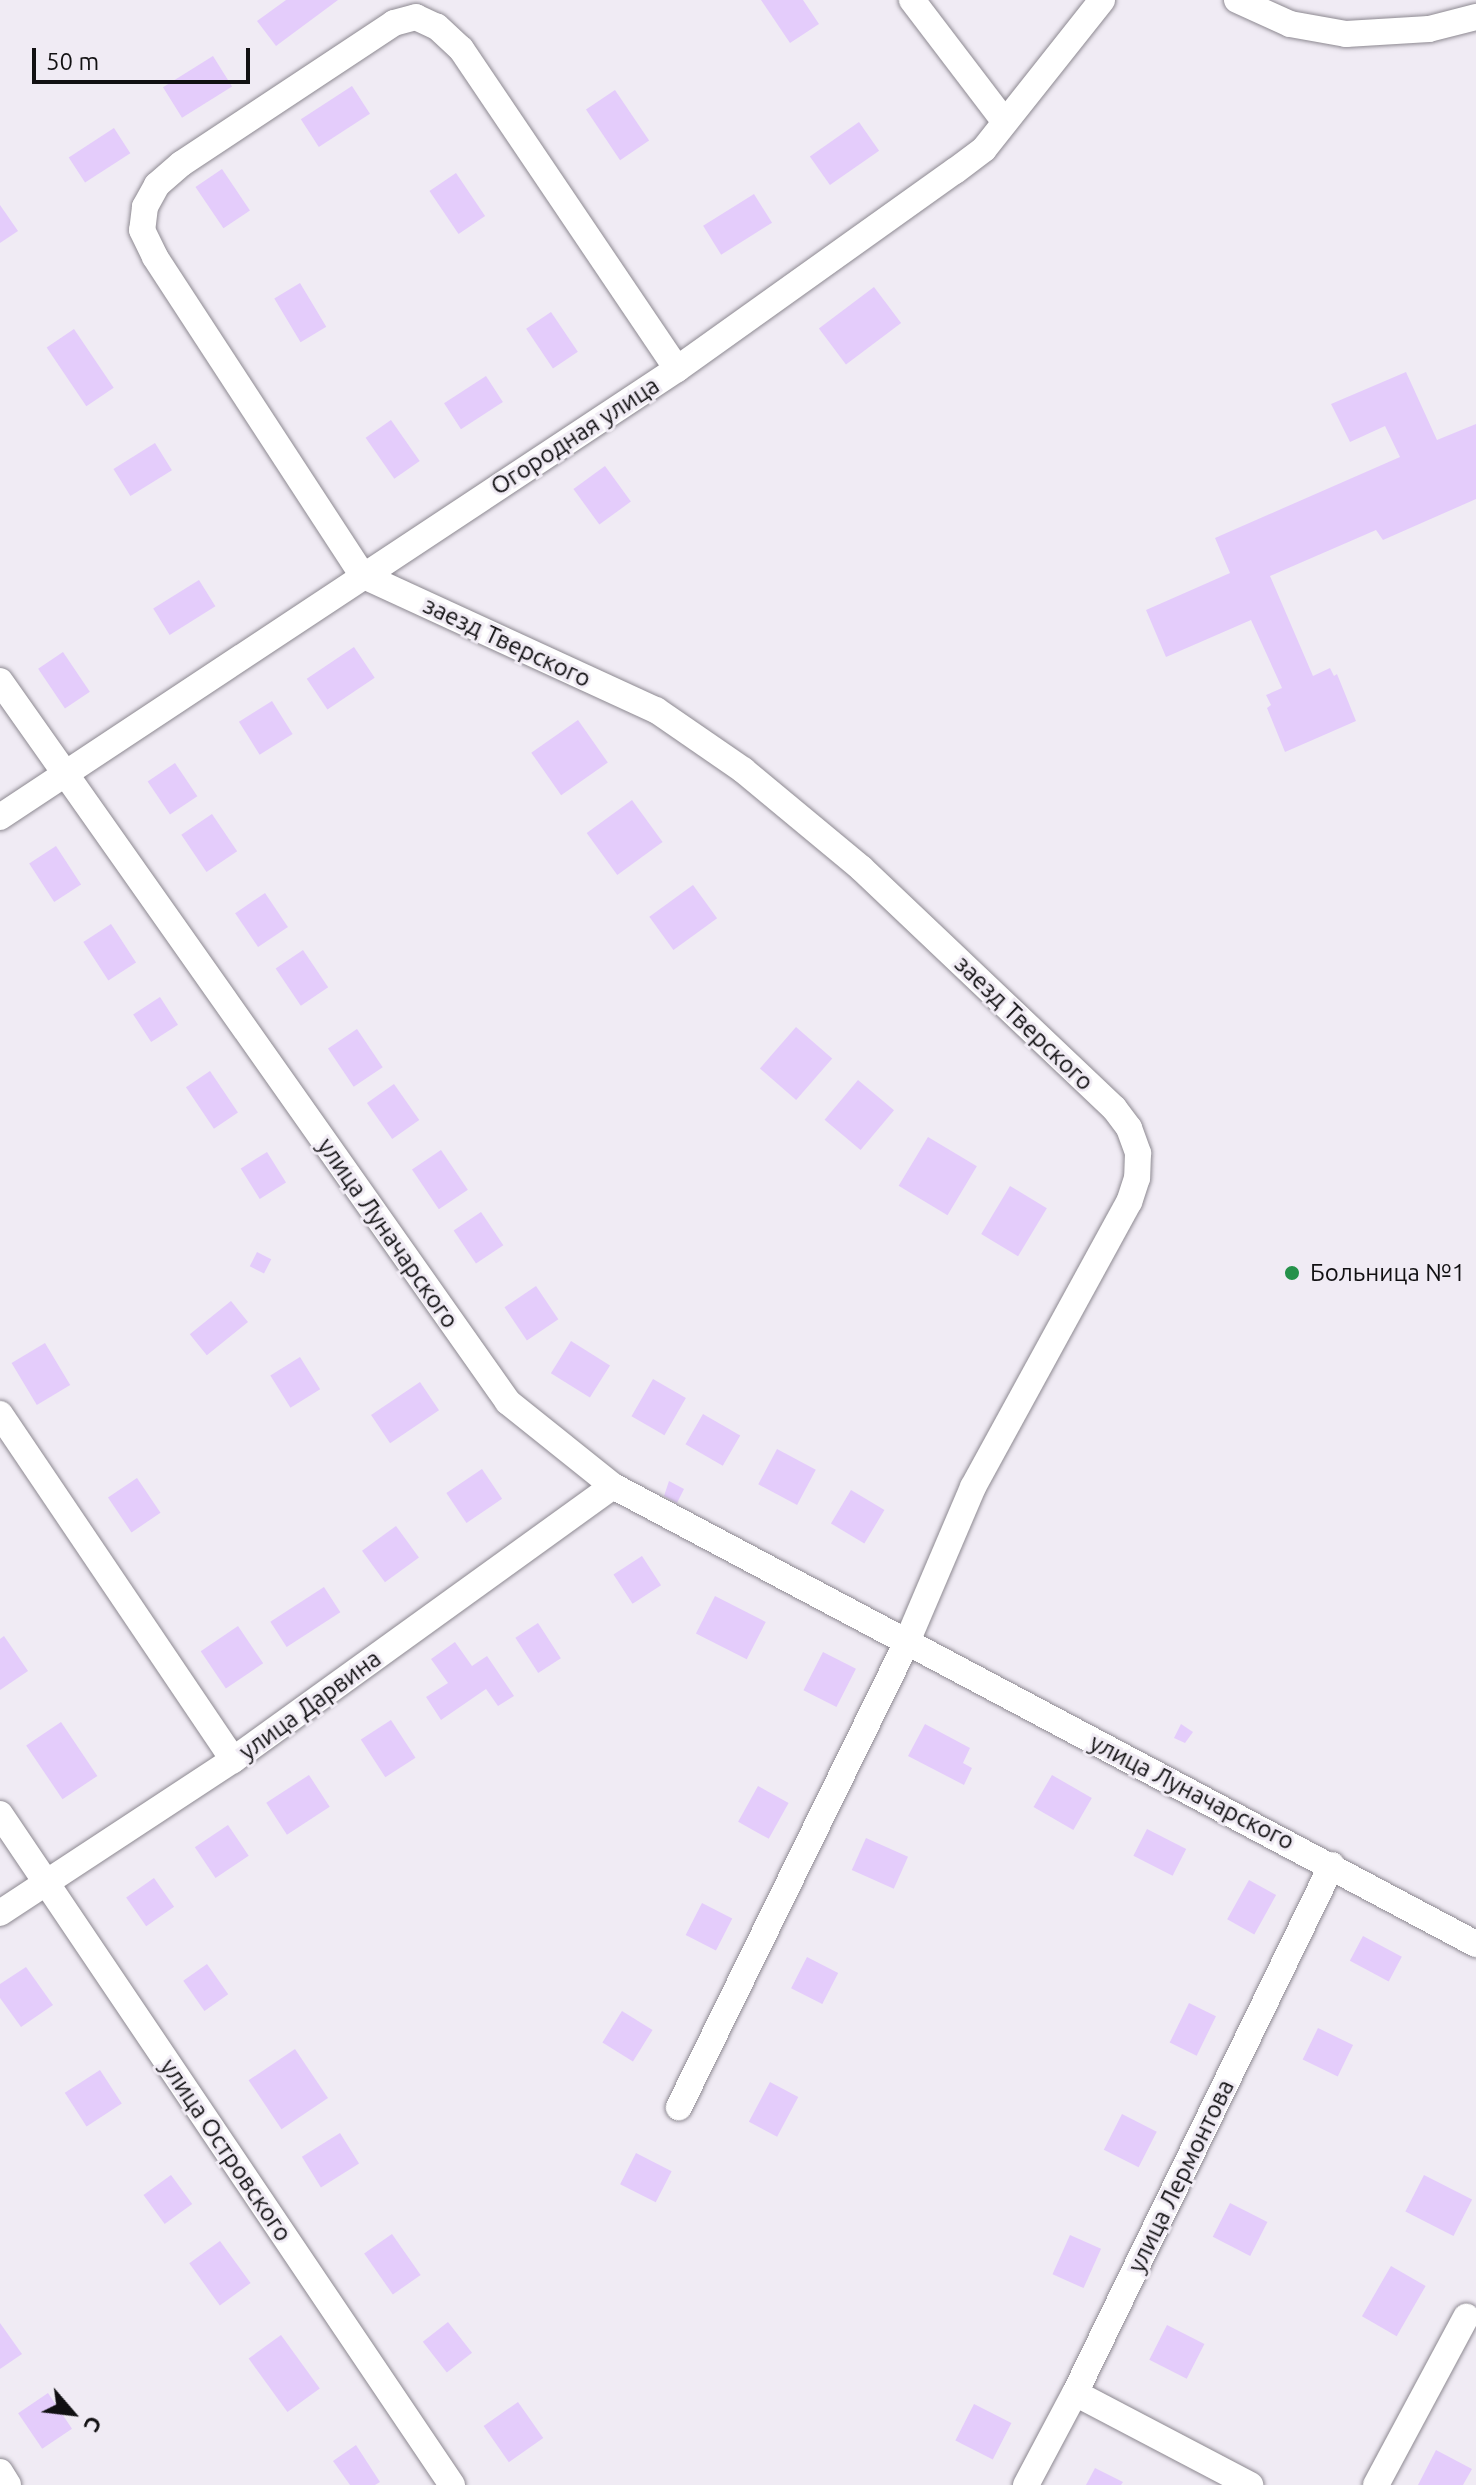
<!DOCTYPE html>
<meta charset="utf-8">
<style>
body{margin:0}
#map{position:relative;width:1476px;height:2485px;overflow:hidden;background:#f0ebf4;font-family:Ubuntu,sans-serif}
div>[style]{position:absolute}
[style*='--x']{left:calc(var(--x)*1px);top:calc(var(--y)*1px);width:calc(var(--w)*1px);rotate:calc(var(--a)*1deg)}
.building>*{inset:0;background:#e4ccfb;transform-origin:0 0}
.roads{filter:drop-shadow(0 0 2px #8d8991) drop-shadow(0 0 2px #8d8991)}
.street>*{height:26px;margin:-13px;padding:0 13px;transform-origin:13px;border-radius:13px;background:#fff}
.dots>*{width:22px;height:22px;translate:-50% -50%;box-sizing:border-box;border:4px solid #f0ebf4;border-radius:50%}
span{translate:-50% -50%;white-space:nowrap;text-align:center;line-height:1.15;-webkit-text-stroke:6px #f0ebf4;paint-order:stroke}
.street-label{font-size:24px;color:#111012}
.poi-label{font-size:24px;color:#111012}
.left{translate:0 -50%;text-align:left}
.north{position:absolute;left:32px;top:2373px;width:80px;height:80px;-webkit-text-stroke:6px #f0ebf4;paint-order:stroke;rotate:118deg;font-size:22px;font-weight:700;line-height:32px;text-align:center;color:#111012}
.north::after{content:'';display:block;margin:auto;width:28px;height:36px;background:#111012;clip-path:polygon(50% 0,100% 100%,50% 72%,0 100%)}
.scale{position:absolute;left:32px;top:48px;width:218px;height:36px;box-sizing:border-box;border:4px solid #111012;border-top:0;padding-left:10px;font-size:24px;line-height:28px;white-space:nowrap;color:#111012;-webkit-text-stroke:6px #f0ebf4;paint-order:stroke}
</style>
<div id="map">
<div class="building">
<i style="clip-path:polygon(286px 0,338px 0,276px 46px,257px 21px)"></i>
<i style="clip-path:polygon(761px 0,803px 0,819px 24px,790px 43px)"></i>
<i style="left:213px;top:56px;width:36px;height:59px;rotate:58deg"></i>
<i style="left:352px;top:86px;width:33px;height:61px;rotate:57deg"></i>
<i style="left:615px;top:90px;width:61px;height:35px;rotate:56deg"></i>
<i style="left:859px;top:122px;width:35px;height:60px;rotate:55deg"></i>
<i style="left:114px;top:128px;width:30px;height:54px;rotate:57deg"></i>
<i style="left:222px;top:169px;width:50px;height:32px;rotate:56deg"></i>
<i style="left:456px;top:173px;width:52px;height:32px;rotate:56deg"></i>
<i style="left:754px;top:194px;width:34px;height:60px;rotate:58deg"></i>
<i style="clip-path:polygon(0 205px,18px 231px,0 243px)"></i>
<i style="left:300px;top:283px;width:51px;height:30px;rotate:59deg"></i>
<i style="left:874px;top:287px;width:45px;height:69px;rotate:53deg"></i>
<i style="left:551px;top:312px;width:48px;height:30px;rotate:56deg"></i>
<i style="left:74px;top:329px;width:71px;height:33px;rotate:56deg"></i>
<i style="clip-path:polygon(1406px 372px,1437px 440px,1476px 424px,1476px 499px,1383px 540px,1376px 530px,1270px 576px,1313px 676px,1330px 668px,1334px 676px,1337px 674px,1356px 721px,1285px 752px,1267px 708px,1271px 705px,1266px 695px,1282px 688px,1251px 620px,1166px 657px,1146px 610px,1230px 573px,1215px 538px,1400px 457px,1385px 426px,1350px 442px,1331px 404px)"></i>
<i style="left:486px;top:376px;width:31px;height:50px;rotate:57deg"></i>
<i style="left:391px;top:420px;width:50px;height:31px;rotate:55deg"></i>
<i style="left:155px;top:443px;width:32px;height:49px;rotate:58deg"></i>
<i style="left:605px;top:466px;width:44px;height:39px;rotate:54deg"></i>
<i style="left:199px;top:580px;width:31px;height:54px;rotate:58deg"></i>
<i style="left:354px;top:647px;width:37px;height:57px;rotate:56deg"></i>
<i style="left:63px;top:652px;width:48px;height:30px;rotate:56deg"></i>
<i style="left:272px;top:701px;width:39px;height:39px;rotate:58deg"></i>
<i style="left:578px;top:720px;width:52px;height:57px;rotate:55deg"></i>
<i style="left:175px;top:763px;width:40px;height:33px;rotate:56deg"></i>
<i style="left:632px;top:800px;width:52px;height:56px;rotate:54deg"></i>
<i style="left:212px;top:814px;width:45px;height:37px;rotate:56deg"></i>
<i style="left:56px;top:846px;width:46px;height:32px;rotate:57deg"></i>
<i style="left:693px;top:885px;width:41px;height:54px;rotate:54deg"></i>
<i style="left:265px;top:893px;width:41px;height:36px;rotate:56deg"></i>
<i style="left:111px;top:924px;width:46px;height:33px;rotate:57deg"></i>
<i style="left:303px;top:950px;width:45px;height:33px;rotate:56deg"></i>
<i style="left:160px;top:997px;width:33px;height:32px;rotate:57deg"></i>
<i style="left:796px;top:1027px;width:48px;height:55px;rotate:41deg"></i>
<i style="left:357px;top:1029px;width:46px;height:35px;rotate:56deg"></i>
<i style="left:210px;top:1071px;width:50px;height:29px;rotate:56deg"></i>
<i style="left:858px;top:1080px;width:47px;height:52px;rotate:40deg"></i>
<i style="left:394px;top:1084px;width:44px;height:33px;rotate:55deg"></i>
<i style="left:928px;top:1137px;width:57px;height:57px;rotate:31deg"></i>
<i style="left:441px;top:1150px;width:48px;height:35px;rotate:56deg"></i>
<i style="left:267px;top:1152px;width:36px;height:31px;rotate:58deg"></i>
<i style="left:1010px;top:1186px;width:43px;height:56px;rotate:31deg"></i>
<i style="left:481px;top:1212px;width:40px;height:33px;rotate:56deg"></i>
<i style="left:257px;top:1252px;width:16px;height:16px;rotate:27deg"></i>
<i style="left:536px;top:1286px;width:40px;height:38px;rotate:56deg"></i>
<i style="left:231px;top:1301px;width:27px;height:53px;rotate:51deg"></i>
<i style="left:571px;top:1341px;width:46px;height:38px;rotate:32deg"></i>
<i style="left:45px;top:1343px;width:49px;height:39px;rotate:59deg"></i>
<i style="left:300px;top:1357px;width:38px;height:35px;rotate:58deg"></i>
<i style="left:653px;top:1379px;width:38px;height:43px;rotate:30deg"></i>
<i style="left:420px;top:1382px;width:34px;height:59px;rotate:56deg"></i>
<i style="left:703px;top:1414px;width:43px;height:35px;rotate:30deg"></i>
<i style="left:777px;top:1449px;width:44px;height:40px;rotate:28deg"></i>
<i style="left:482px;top:1469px;width:36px;height:43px;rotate:56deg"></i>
<i style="left:137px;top:1478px;width:42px;height:35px;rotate:56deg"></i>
<i style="clip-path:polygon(669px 1481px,684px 1489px,677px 1503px,664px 1496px)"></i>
<i style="left:851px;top:1490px;width:39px;height:39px;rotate:31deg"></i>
<i style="left:396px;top:1526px;width:39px;height:42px;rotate:54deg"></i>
<i style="left:642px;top:1556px;width:35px;height:34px;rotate:57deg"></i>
<i style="left:324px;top:1587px;width:30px;height:64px;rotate:57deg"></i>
<i style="left:715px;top:1596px;width:57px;height:42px;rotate:27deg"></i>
<i style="left:538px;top:1623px;width:42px;height:27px;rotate:57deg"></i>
<i style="left:238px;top:1626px;width:45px;height:45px;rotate:56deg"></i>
<i style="clip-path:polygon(4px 1636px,28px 1671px,0 1690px,0 1639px)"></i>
<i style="clip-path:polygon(455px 1642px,472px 1666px,487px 1656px,514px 1696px,498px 1706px,486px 1689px,441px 1720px,426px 1697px,448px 1683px,431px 1659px)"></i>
<i style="left:823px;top:1652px;width:37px;height:43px;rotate:27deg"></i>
<i style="left:391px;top:1720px;width:45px;height:36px;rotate:57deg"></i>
<i style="left:61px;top:1722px;width:65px;height:42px;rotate:56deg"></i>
<i style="clip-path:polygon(925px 1724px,970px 1748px,963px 1763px,972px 1768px,964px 1785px,908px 1756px)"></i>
<i style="clip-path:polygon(1181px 1724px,1193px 1732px,1185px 1743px,1174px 1738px)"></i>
<i style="left:309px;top:1775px;width:38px;height:51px;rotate:57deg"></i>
<i style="left:1052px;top:1775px;width:46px;height:37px;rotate:30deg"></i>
<i style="left:758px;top:1786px;width:35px;height:41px;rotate:29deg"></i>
<i style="left:228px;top:1825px;width:37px;height:40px;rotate:56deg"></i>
<i style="left:1147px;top:1829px;width:44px;height:30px;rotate:27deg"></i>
<i style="left:866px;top:1838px;width:46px;height:35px;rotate:24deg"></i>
<i style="left:154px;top:1878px;width:35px;height:34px;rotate:55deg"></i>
<i style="left:1249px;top:1880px;width:31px;height:45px;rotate:29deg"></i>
<i style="left:702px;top:1903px;width:34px;height:36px;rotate:27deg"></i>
<i style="left:1363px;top:1936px;width:44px;height:28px;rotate:28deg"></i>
<i style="left:807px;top:1957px;width:35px;height:35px;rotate:27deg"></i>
<i style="left:207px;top:1964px;width:37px;height:29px;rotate:55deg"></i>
<i style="clip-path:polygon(26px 1967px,53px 2005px,21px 2027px,0 1998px,0 1984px)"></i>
<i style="left:1189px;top:2003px;width:30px;height:44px;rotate:26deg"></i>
<i style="left:622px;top:2011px;width:36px;height:37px;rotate:32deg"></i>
<i style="left:1318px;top:2028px;width:39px;height:35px;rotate:26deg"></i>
<i style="left:295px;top:2049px;width:59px;height:56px;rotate:56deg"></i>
<i style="left:100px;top:2070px;width:40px;height:42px;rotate:57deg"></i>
<i style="left:770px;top:2082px;width:32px;height:45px;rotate:28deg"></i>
<i style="left:1122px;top:2114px;width:39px;height:40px;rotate:27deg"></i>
<i style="left:340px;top:2133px;width:36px;height:45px;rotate:58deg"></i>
<i style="left:636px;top:2153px;width:40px;height:35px;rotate:27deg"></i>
<i style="left:171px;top:2175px;width:36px;height:34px;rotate:54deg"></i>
<i style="left:1424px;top:2175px;width:54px;height:41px;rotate:27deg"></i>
<i style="left:1230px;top:2203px;width:42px;height:38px;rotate:27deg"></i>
<i style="left:392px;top:2234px;width:50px;height:34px;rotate:55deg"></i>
<i style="left:1070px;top:2235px;width:34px;height:43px;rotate:24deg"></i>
<i style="left:220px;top:2241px;width:52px;height:38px;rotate:54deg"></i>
<i style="left:1391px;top:2266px;width:40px;height:58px;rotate:30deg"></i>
<i style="left:448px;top:2322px;width:39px;height:32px;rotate:52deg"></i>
<i style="clip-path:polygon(0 2323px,22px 2354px,0 2369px)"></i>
<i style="left:1167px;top:2325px;width:42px;height:39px;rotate:27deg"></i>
<i style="left:281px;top:2335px;width:66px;height:40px;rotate:54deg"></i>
<i style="left:48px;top:2393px;width:43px;height:36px;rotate:56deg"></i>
<i style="left:518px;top:2402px;width:44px;height:42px;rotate:55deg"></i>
<i style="left:974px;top:2404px;width:42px;height:41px;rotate:27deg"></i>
<i style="clip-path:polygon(356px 2445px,380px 2482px,375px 2485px,350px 2485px,333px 2461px)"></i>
<i style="clip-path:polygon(1436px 2450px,1472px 2469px,1463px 2485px,1418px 2485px)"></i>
<i style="clip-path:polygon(1095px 2468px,1123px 2482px,1121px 2485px,1086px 2485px)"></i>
</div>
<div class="roads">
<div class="street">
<i style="--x:912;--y:0;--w:153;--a:52.7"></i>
<i style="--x:1237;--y:0;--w:58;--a:24.4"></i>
<i style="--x:1290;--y:24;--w:57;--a:10.1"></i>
<i style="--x:1346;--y:34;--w:83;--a:-3.4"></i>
<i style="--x:1429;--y:29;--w:49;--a:-14.3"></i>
<i style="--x:677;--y:369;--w:386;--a:-124"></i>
<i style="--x:461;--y:49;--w:33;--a:-137"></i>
<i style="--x:437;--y:27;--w:23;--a:-155"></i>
<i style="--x:416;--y:17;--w:23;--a:165"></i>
<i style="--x:394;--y:23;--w:255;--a:146.5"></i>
<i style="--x:181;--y:164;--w:32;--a:139"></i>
<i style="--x:157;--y:185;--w:25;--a:119"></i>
<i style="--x:145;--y:207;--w:23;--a:97"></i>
<i style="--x:142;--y:230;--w:30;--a:64"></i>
<i style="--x:155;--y:257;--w:379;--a:56.9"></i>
<i style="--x:362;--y:575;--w:324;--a:24.7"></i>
<i style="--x:656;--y:710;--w:106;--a:34.6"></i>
<i style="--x:743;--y:770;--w:153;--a:39.7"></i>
<i style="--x:861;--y:868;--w:349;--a:43.5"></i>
<i style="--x:1114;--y:1108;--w:25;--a:53"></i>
<i style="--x:1129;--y:1128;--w:27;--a:70"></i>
<i style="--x:1138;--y:1153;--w:25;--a:92"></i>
<i style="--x:1137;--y:1178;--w:25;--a:108"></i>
<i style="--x:1129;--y:1202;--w:325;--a:118.7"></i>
<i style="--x:973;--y:1487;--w:171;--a:113.1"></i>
<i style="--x:906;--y:1644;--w:516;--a:116.12"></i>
<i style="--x:0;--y:681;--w:882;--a:54.83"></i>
<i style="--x:508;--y:1402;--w:134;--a:38.7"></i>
<i style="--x:613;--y:1486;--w:977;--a:27.96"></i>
<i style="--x:0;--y:817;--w:812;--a:-33.49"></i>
<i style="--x:677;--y:369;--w:341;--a:-35.5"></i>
<i style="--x:955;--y:171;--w:36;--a:-37"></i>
<i style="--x:984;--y:149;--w:190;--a:-51.6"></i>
<i style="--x:0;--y:1414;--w:417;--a:56"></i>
<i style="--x:0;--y:1814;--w:809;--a:56.03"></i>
<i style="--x:0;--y:1913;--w:279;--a:-33.3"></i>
<i style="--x:233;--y:1760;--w:468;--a:-35.8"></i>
<i style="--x:1075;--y:2393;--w:198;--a:27.7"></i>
<i style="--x:0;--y:2472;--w:15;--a:58"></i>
<i style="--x:1026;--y:2485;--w:104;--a:-62"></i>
<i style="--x:1075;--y:2393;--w:587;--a:-64.05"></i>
<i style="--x:1376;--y:2485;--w:191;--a:-61.8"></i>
</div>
</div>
<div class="dots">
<i style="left:1292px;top:1273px;background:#25914a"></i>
</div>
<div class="street-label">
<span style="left:575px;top:436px;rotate:-33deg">Огородная улица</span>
<span style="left:507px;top:642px;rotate:25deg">заезд Тверского</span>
<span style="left:1024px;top:1023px;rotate:44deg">заезд Тверского</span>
<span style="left:388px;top:1233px;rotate:55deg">улица Луначарского</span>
<span style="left:310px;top:1705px;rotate:-36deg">улица Дарвина</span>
<span style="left:1192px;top:1792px;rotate:27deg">улица Луначарского</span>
<span style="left:226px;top:2150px;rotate:56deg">улица Островского</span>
<span style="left:1181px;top:2176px;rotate:-64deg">улица Лермонтова</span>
</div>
<div class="poi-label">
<span class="left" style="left:1310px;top:1273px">Больница №1</span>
</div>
<div class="north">С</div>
<div class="scale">50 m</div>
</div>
